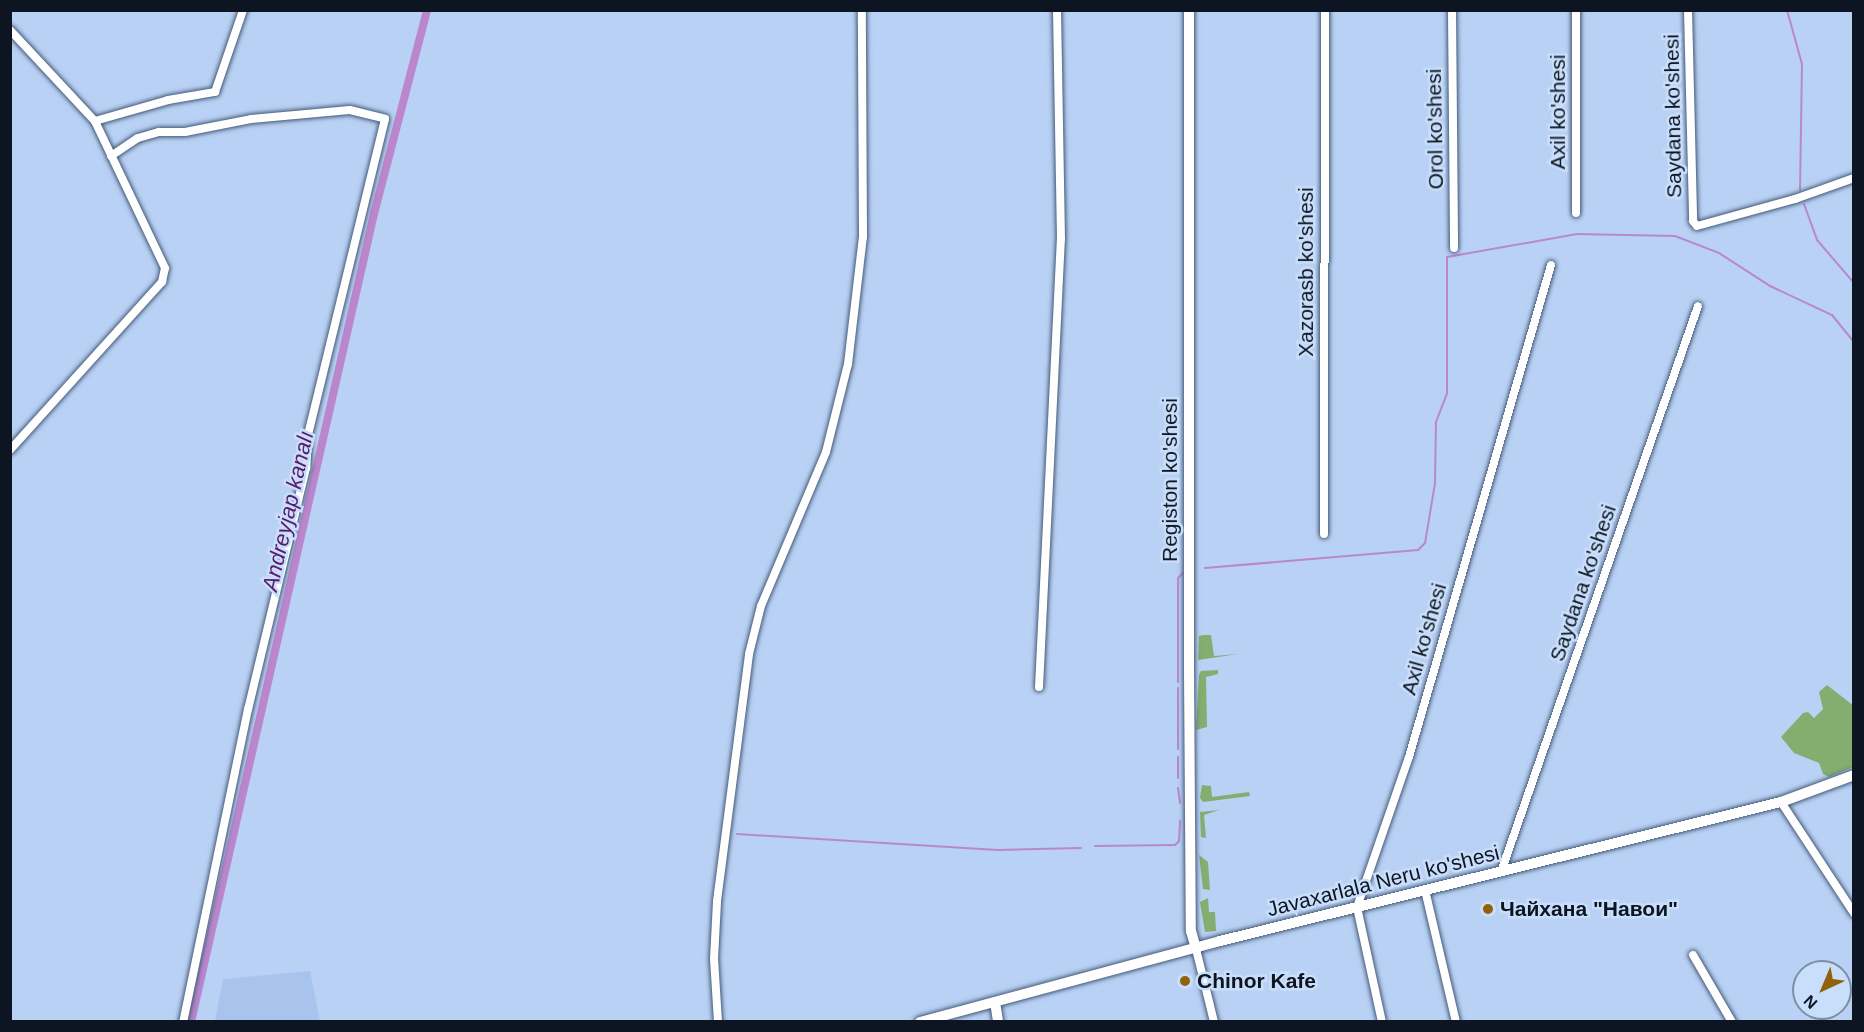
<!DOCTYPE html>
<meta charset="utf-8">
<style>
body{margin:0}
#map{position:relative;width:1864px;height:1032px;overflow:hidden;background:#b8d1f4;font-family:Arial,sans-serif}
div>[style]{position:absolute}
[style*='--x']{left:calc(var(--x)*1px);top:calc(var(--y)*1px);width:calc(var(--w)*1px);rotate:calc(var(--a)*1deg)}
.built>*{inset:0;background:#a8c4ed}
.green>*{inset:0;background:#83ae70}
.stream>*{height:2px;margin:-1px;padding:0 1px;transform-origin:1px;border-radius:1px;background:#ba87cd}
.canal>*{height:8px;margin:-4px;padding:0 4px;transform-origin:4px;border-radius:4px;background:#ba87cd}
.roads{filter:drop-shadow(0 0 2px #455a78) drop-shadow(0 0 2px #455a78)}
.minor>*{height:8px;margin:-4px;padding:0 4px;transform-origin:4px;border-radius:4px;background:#fff}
.tertiary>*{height:10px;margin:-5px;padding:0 5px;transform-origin:5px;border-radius:5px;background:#fff}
.dots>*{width:16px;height:16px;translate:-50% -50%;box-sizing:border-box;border:3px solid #c9defa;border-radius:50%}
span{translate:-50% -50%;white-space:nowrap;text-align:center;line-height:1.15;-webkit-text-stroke:5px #c9defa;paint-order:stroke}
.street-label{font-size:21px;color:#0c1521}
.poi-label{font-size:21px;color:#0c1521;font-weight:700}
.left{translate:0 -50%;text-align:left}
.water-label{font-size:22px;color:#5a1b6e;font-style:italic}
.frame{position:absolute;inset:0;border:12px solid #0c1521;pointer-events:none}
.north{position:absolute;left:1792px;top:960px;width:60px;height:60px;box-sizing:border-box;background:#c9defa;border:2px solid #7d8ea3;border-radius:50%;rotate:224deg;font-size:16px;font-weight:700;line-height:24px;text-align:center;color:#0c1521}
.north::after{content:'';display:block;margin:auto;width:21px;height:27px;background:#8f620b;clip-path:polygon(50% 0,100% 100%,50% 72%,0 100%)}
</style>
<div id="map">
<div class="built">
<i style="clip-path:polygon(310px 971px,320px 1021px,215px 1021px,223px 979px)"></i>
</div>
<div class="green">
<i style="clip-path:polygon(1203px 635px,1211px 635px,1214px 656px,1238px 654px,1198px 660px,1199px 636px)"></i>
<i style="clip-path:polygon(1218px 670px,1218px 674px,1206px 677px,1207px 727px,1196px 730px,1199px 675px,1201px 671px)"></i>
<i style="clip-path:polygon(1827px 685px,1854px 706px,1853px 767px,1829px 777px,1823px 774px,1819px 763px,1794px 753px,1781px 737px,1803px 713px,1808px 712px,1814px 718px,1823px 709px,1819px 692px)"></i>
<i style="clip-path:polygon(1202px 785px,1211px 786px,1212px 797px,1249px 792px,1250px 796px,1203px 802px,1200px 798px)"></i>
<i style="clip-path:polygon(1219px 810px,1204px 815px,1206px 838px,1201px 837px,1200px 812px)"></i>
<i style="clip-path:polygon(1199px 855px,1208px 862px,1210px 890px,1203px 889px)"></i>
<i style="clip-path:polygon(1208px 898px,1209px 912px,1215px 912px,1216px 931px,1205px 932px,1200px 902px)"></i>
</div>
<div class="stream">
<i style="--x:1787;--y:10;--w:56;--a:74.5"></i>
<i style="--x:1802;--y:64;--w:126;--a:90.9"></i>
<i style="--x:1804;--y:204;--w:38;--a:70"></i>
<i style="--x:1817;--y:240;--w:57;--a:49.3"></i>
<i style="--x:1205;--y:568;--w:214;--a:-4.8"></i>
<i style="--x:1418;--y:550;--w:10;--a:-45"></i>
<i style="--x:1425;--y:543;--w:61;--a:-80.5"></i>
<i style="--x:1435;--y:483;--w:61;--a:-89.1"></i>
<i style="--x:1436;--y:422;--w:31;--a:-69"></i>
<i style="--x:1447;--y:393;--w:136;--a:-90"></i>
<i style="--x:1447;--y:257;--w:132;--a:-10"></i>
<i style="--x:1577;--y:234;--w:98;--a:1.2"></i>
<i style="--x:1675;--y:236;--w:47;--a:21.1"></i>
<i style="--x:1719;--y:253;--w:61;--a:32.9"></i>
<i style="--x:1770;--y:286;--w:68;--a:25.1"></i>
<i style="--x:1832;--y:315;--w:35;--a:51"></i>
<i style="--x:1178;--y:682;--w:104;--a:-90"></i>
<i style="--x:1178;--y:578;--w:7;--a:-45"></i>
<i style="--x:1178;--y:749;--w:61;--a:-90"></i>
<i style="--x:1178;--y:757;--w:21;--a:90"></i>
<i style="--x:1178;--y:788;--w:15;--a:82"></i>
<i style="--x:737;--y:834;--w:261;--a:3.5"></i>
<i style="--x:998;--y:850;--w:83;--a:-1.4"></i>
<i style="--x:1095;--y:846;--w:80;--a:-0.7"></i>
<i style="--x:1175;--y:845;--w:6;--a:-45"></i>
<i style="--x:1179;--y:841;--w:20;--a:-87"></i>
</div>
<div class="canal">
<i style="--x:191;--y:1022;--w:828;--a:-77.24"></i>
<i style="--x:374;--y:214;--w:211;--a:-75.4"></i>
</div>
<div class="roads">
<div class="minor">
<i style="--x:1452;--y:10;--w:238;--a:89.5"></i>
<i style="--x:1576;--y:10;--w:203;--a:90"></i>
<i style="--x:1688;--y:10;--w:211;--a:88.6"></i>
<i style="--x:1693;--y:221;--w:6;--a:51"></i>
<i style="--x:1697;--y:226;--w:102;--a:-15.4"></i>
<i style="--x:1795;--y:199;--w:63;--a:-19.6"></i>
<i style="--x:10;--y:30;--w:125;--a:47"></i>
<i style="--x:95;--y:121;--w:76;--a:-16"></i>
<i style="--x:168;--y:100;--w:48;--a:-9.7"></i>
<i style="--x:215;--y:92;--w:87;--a:-71.1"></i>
<i style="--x:111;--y:156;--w:32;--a:-34"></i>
<i style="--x:138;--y:138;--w:22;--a:-16"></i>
<i style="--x:159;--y:132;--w:26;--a:0"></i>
<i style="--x:185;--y:132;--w:67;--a:-11.1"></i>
<i style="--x:251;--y:119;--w:99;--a:-5.2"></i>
<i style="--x:350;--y:110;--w:36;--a:14"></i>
<i style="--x:385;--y:119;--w:325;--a:103.7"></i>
<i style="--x:308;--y:435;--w:33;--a:93"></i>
<i style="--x:306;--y:468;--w:248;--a:103.5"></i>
<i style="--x:248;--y:709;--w:320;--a:101.7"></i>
<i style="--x:10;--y:450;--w:227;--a:-47.9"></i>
<i style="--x:162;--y:282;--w:14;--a:-78"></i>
<i style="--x:165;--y:268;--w:163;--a:-115.5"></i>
<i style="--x:1324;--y:534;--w:524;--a:-89.89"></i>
<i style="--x:1039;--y:687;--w:449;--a:-87.2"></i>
<i style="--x:1061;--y:239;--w:229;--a:-91"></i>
<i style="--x:1781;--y:802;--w:133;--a:56.7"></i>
<i style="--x:1501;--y:872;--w:599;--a:-70.81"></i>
<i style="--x:1425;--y:890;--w:136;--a:76.8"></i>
<i style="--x:1196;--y:949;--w:75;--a:76.1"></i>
<i style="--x:1693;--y:955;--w:78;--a:59.8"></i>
<i style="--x:718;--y:1022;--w:63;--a:-93.6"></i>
<i style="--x:714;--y:959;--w:58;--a:-87"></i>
<i style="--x:717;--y:901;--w:249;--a:-82.6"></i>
<i style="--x:749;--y:654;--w:49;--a:-76"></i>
<i style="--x:761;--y:606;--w:167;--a:-67.1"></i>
<i style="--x:826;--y:452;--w:91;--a:-76"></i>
<i style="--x:848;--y:364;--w:128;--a:-83.3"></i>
<i style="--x:863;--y:237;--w:227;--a:-90.3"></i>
<i style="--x:1382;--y:1022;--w:118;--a:-102.3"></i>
<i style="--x:1357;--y:907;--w:159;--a:-70.9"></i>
<i style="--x:1409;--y:757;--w:512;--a:-73.9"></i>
</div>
<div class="tertiary">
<i style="--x:1189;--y:10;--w:660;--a:90"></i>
<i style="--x:1189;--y:670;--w:261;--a:89.6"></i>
<i style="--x:1191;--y:931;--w:19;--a:74"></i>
<i style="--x:995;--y:1002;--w:20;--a:81"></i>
<i style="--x:920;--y:1022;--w:311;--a:-15.1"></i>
<i style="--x:1220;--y:941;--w:578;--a:-13.92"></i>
<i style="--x:1781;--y:802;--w:78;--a:-20.3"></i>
</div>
</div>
<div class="dots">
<i style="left:1488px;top:909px;background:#8f620b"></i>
<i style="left:1185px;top:981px;background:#8f620b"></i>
</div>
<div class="street-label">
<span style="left:1558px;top:112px;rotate:-90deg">Axil ko'shesi</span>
<span style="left:1673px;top:116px;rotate:-91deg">Saydana ko'shesi</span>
<span style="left:1435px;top:129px;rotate:-91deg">Orol ko'shesi</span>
<span style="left:1306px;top:272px;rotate:-90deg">Xazorasb ko'shesi</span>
<span style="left:1170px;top:480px;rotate:-90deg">Registon ko'shesi</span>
<span style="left:1583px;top:583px;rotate:-71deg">Saydana ko'shesi</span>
<span style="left:1424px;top:639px;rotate:-74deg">Axil ko'shesi</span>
<span style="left:1383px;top:881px;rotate:-14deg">Javaxarlala Neru ko'shesi</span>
</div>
<div class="poi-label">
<span class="left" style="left:1500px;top:909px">Чайхана "Навои"</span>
<span class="left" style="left:1197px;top:981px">Chinor Kafe</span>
</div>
<div class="water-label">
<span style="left:288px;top:511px;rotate:-77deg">Andreyjap kanalı</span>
</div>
<div class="frame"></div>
<div class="north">N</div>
</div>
